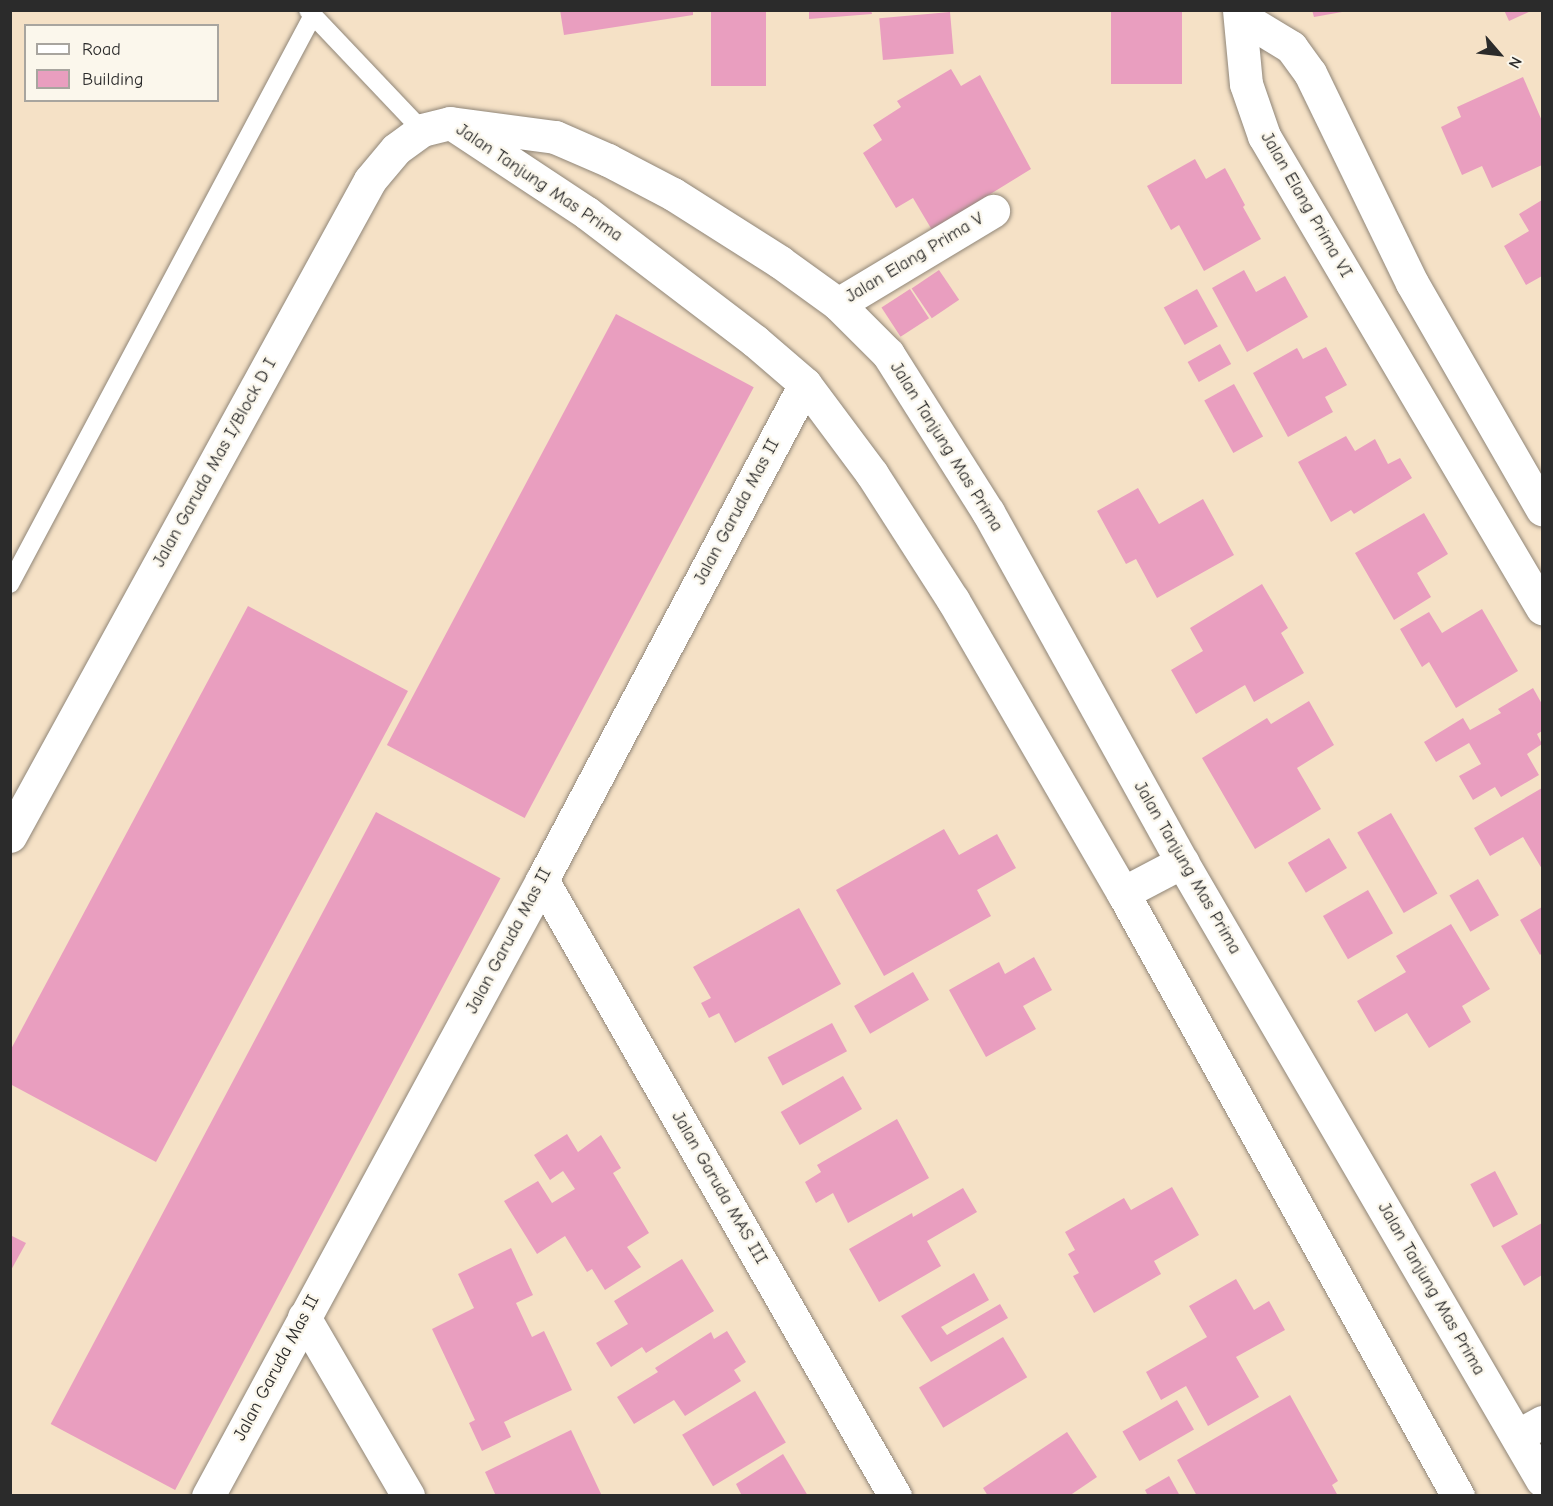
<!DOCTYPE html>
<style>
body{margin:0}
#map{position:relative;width:1553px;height:1506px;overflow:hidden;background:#f5e1c6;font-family:"Comic Neue",sans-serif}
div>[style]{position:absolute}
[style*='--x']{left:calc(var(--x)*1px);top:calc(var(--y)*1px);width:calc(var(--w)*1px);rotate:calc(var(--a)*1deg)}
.building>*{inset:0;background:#e99ebf;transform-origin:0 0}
.roads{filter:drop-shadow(0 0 2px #908678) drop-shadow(0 0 2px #908678)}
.lane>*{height:18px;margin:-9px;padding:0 9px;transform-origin:9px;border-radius:9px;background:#fff}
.street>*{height:33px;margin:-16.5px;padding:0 16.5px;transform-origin:16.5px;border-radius:16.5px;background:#fff}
span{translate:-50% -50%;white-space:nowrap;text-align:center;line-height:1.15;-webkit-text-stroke:5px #fbf7ec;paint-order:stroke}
.street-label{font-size:18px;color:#2b2b2b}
.frame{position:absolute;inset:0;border:12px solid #2b2b2b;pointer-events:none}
.legend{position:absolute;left:24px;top:24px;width:195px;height:78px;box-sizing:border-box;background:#fbf7ec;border:2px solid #a8a59f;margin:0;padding:8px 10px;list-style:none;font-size:18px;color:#2b2b2b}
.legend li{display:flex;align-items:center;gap:12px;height:30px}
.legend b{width:30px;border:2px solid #a8a59f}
.north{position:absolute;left:1469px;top:24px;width:60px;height:60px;-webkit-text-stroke:4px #fbf7ec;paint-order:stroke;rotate:118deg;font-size:16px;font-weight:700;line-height:24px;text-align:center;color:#2b2b2b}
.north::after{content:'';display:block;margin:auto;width:21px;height:27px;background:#2b2b2b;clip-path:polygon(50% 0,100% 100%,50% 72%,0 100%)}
</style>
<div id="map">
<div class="building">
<i style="clip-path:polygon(560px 10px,693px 10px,693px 15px,564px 35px)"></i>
<i style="left:711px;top:10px;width:55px;height:76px"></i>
<i style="clip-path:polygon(809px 10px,871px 10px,872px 14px,809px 19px)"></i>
<i style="left:1111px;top:10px;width:71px;height:74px"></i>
<i style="clip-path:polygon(1312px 10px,1342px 10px,1342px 12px,1314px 17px)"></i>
<i style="clip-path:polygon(1504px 10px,1533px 10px,1509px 21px)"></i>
<i style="left:950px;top:12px;width:42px;height:71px;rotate:85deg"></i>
<i style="clip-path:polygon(951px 69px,961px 86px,980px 75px,1031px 169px,932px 230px,913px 198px,896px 208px,863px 153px,882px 140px,873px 125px,901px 107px,897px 101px)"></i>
<i style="clip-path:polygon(1523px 77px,1542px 121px,1542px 165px,1492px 188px,1482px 166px,1462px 175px,1441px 127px,1461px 117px,1457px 107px)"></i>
<i style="clip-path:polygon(1195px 159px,1206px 179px,1225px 168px,1245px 205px,1243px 207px,1261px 239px,1204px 271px,1179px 225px,1171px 230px,1147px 186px)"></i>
<i style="clip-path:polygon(1542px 200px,1542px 276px,1526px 285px,1504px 246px,1529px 231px,1519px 214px)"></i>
<i style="left:939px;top:270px;width:36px;height:33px;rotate:56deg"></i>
<i style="clip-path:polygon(1244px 270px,1256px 292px,1285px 276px,1308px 317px,1247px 352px,1212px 288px)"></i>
<i style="left:910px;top:289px;width:35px;height:34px;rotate:57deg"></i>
<i style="left:1197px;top:289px;width:43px;height:38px;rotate:61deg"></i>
<i style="left:616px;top:314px;width:156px;height:488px;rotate:28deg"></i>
<i style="left:1220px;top:344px;width:23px;height:37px;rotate:61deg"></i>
<i style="clip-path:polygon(1326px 347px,1347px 385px,1325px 397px,1333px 412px,1288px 437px,1253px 373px,1297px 348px,1303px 359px)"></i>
<i style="left:1234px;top:384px;width:60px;height:34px;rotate:61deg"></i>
<i style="clip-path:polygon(1346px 436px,1355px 451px,1375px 439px,1388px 464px,1400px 458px,1412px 478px,1354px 514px,1351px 510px,1331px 522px,1298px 462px)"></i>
<i style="clip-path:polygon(1138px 488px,1159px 524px,1203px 499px,1234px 555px,1157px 598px,1136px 559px,1126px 564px,1097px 511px)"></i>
<i style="clip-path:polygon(1424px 513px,1448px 554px,1417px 573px,1431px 597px,1394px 620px,1355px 553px)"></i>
<i style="clip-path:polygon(1262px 584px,1288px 628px,1281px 633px,1304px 673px,1254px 702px,1245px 685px,1196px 714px,1171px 670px,1203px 651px,1190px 628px)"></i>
<i style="clip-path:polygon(248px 606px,408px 691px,156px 1162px,10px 1084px,10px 1051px)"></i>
<i style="clip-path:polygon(1482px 609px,1518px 671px,1456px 708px,1429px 662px,1422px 667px,1400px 629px,1429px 612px,1442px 633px)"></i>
<i style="clip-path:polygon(1533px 688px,1542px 704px,1542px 731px,1537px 734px,1542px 744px,1527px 754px,1539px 775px,1501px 797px,1495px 787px,1473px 800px,1459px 776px,1481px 764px,1469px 743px,1436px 762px,1424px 742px,1463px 718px,1470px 730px,1501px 713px,1498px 709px)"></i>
<i style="clip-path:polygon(1309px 701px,1334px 745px,1297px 768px,1321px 809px,1255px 849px,1202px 758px,1267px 718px,1271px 724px)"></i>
<i style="clip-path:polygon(1542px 788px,1542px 869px,1523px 837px,1490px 856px,1474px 828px)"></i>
<i style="left:376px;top:812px;width:141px;height:693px;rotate:28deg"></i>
<i style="left:1391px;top:813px;width:93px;height:39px;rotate:60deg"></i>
<i style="clip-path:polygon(944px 829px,959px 855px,997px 834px,1016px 868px,977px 890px,991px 916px,884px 976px,836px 890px)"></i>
<i style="left:1329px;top:838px;width:35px;height:48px;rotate:59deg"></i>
<i style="left:1478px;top:879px;width:42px;height:33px;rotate:60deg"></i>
<i style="left:1368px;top:890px;width:50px;height:52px;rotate:60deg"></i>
<i style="clip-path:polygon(1542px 907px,1542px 953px,1540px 955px,1520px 920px)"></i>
<i style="clip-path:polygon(799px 908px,841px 984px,735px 1043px,719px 1013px,709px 1018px,701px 1003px,711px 998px,693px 967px)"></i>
<i style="clip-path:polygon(1451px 924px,1490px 989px,1462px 1006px,1471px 1022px,1429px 1048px,1407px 1013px,1375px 1032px,1357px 1001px,1406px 972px,1396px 956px)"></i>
<i style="clip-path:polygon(1034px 957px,1052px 990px,1023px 1006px,1036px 1029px,986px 1057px,949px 990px,999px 962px,1005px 974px)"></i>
<i style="left:913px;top:972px;width:32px;height:68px;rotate:60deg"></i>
<i style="left:832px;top:1023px;width:32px;height:73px;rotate:62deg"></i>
<i style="left:843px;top:1076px;width:38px;height:72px;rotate:60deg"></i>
<i style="clip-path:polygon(897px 1119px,929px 1178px,848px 1223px,833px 1193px,816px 1203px,805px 1182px,821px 1172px,817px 1165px)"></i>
<i style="clip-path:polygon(567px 1134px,578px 1152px,601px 1135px,621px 1168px,613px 1173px,649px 1233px,627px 1247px,641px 1267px,605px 1290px,592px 1269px,587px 1272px,565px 1236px,537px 1254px,504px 1201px,538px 1181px,552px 1203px,575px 1189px,563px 1171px,550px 1180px,534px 1155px)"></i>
<i style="left:1495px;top:1171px;width:49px;height:28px;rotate:62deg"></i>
<i style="clip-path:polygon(1172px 1187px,1199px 1235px,1154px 1261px,1161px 1274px,1094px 1313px,1073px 1276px,1079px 1273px,1068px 1254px,1075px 1250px,1065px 1232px,1124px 1198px,1131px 1210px)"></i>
<i style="clip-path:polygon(963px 1188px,977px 1212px,927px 1241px,941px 1266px,879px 1302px,849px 1249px,912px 1213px,913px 1217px)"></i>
<i style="clip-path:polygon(1542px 1223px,1542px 1275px,1524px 1286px,1501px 1246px)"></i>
<i style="clip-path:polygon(10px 1235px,26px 1243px,10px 1272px)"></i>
<i style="clip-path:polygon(511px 1248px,533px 1295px,516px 1303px,532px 1337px,544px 1331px,572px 1390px,504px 1422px,511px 1437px,482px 1451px,469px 1423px,475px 1420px,432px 1329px,474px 1308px,458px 1274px)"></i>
<i style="clip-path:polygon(682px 1259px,714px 1311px,646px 1353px,642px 1347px,611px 1367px,596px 1343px,628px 1324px,614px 1301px)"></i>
<i style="clip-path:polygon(974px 1273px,989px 1300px,941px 1327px,947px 1335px,1000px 1304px,1008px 1318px,931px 1362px,901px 1316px)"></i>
<i style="clip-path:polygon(1236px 1279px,1254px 1310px,1269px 1301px,1285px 1330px,1236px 1357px,1259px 1397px,1208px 1426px,1186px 1386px,1161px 1400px,1146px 1372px,1207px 1337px,1189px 1306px)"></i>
<i style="clip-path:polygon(727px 1331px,746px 1362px,734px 1370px,741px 1381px,685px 1416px,674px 1400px,634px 1424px,617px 1397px,658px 1372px,655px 1368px,711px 1332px,714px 1339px)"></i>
<i style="left:1003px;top:1337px;width:47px;height:98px;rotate:59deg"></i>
<i style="left:755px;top:1391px;width:60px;height:85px;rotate:59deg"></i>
<i style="clip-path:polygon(1290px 1395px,1338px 1481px,1332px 1485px,1338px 1496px,1197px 1496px,1177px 1460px)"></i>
<i style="left:1177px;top:1400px;width:34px;height:63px;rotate:60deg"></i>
<i style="clip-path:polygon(571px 1430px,602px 1496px,496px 1496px,485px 1472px)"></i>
<i style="clip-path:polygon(1067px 1432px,1097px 1477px,1069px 1496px,988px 1496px,983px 1488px)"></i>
<i style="clip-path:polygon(783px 1454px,808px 1496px,742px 1496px,736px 1484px)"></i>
<i style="clip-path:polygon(1169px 1476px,1180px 1496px,1148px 1496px,1145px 1490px)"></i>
</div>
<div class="roads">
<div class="lane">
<i style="--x:308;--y:10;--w:166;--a:46.5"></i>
<i style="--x:10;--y:584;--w:645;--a:-61.96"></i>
</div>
<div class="street">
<i style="--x:1239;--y:10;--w:74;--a:84.6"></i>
<i style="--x:1246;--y:84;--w:55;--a:70.9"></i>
<i style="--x:1264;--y:136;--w:548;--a:59.5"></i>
<i style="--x:1240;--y:16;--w:60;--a:31.3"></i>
<i style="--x:1291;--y:47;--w:32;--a:54"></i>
<i style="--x:1310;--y:73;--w:233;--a:64.1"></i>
<i style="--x:1412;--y:283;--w:261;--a:60.1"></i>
<i style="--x:457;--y:127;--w:156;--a:33.5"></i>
<i style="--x:587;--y:213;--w:211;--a:37.3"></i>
<i style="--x:755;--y:341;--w:66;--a:40.7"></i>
<i style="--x:805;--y:384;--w:112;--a:53.3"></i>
<i style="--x:872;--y:474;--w:150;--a:57.3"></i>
<i style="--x:953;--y:600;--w:339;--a:59.9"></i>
<i style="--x:1123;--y:893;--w:690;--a:60.95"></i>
<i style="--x:838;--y:304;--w:181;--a:-31"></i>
<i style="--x:10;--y:836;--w:748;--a:-61.24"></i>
<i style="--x:370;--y:180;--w:40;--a:-50"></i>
<i style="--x:396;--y:149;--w:32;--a:-36"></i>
<i style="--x:422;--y:130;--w:29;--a:-14"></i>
<i style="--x:450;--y:123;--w:106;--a:7.6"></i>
<i style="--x:555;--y:137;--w:58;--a:23.5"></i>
<i style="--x:608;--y:160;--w:73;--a:27.6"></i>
<i style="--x:673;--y:194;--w:127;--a:32.4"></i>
<i style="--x:780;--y:262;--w:72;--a:35.9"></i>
<i style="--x:838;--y:304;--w:71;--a:45"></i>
<i style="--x:888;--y:354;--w:187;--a:57.7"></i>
<i style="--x:988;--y:512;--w:400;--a:61"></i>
<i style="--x:1182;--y:862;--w:715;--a:59.78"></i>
<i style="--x:542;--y:880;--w:710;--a:60.19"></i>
<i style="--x:1123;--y:893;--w:67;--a:-27.7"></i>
<i style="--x:304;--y:1317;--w:207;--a:59.8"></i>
<i style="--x:1517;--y:1436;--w:29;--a:-29"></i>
<i style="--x:208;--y:1496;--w:701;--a:-61.53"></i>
<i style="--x:542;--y:880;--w:561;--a:-62.07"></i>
</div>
</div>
<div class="street-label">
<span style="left:539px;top:183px;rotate:34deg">Jalan Tanjung Mas Prima</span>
<span style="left:1306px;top:205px;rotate:60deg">Jalan Elang Prima VI</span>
<span style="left:915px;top:258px;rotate:-31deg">Jalan Elang Prima V</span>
<span style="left:946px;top:447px;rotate:58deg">Jalan Tanjung Mas Prima</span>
<span style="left:215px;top:463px;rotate:-61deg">Jalan Garuda Mas I/Block D I</span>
<span style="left:737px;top:512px;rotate:-62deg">Jalan Garuda Mas II</span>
<span style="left:1187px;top:868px;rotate:60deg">Jalan Tanjung Mas Prima</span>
<span style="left:509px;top:941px;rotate:-62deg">Jalan Garuda Mas II</span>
<span style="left:719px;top:1188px;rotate:60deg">Jalan Garuda MAS III</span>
<span style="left:1431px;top:1289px;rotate:60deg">Jalan Tanjung Mas Prima</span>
<span style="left:277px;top:1368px;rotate:-62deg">Jalan Garuda Mas II</span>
</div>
<div class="frame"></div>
<ul class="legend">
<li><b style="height:8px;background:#fff"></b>Road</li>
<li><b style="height:16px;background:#e99ebf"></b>Building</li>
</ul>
<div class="north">N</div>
</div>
